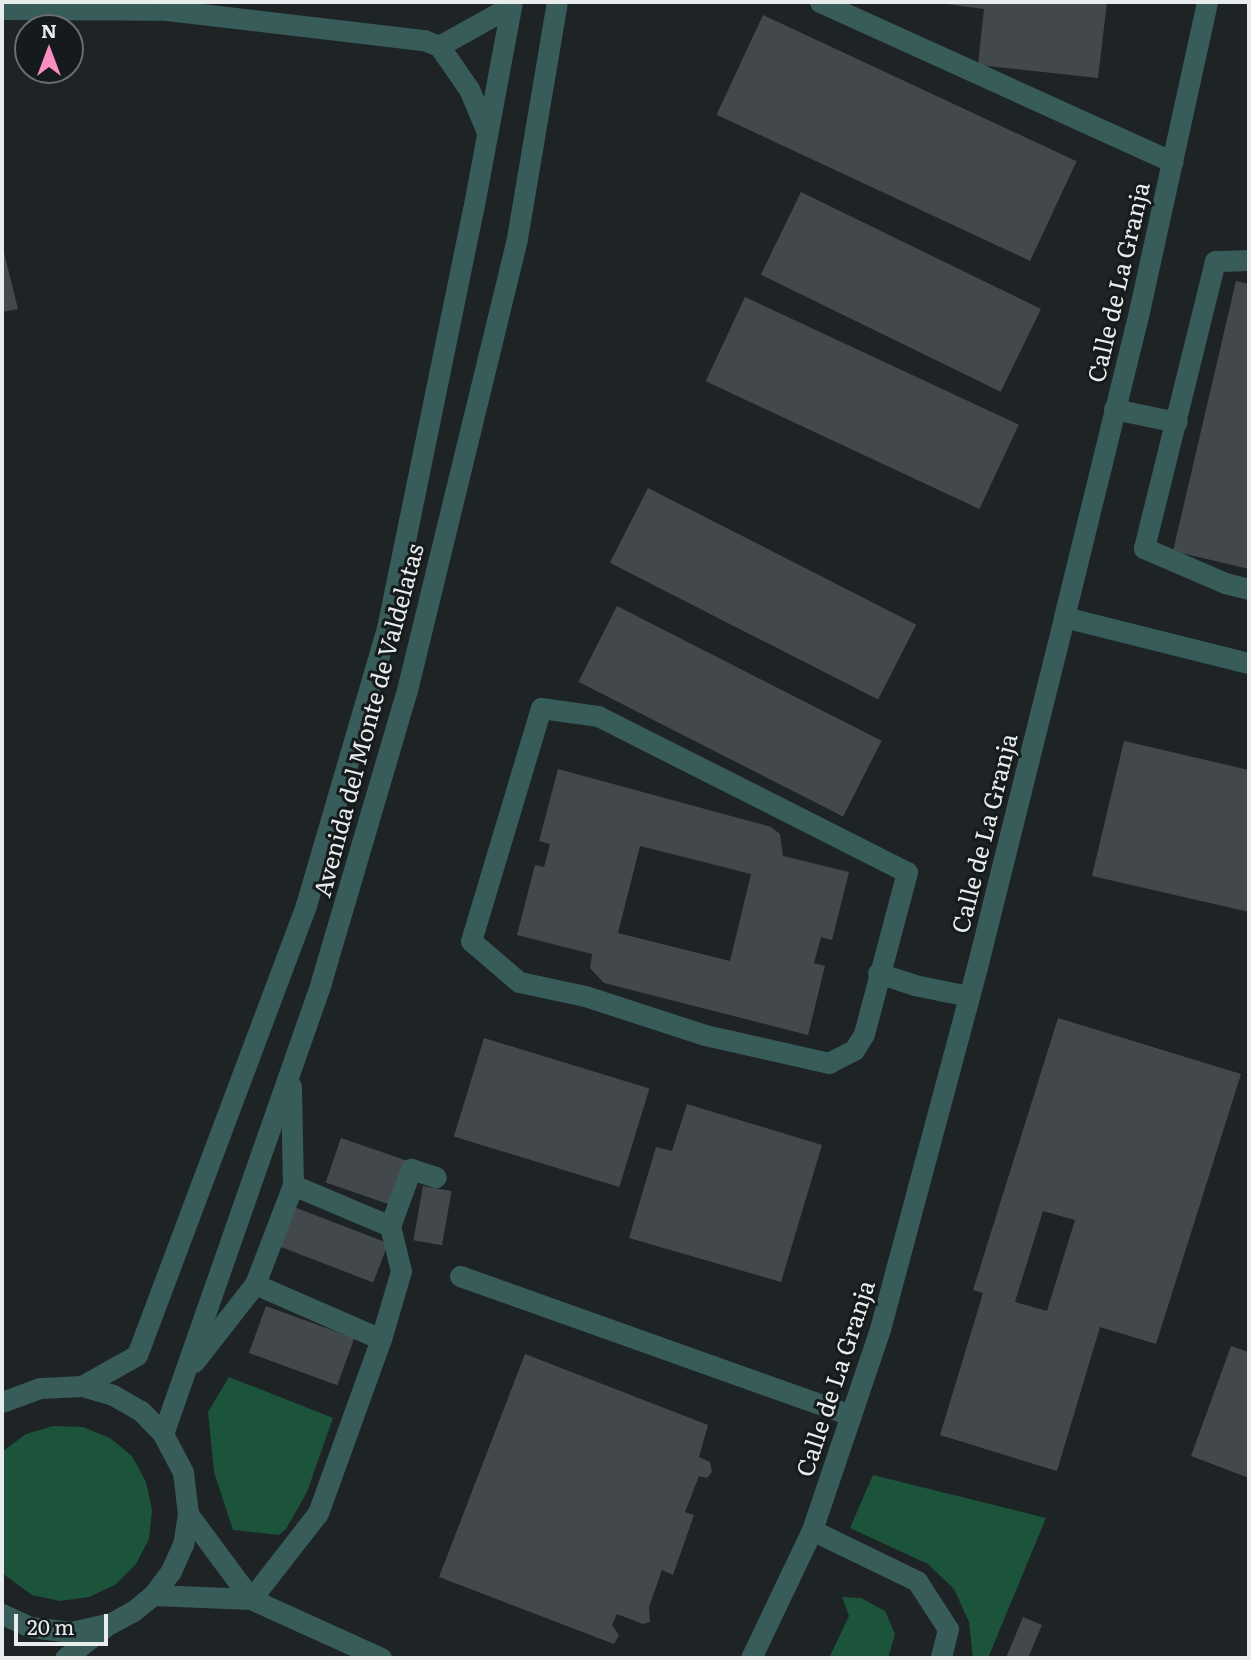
<!DOCTYPE html>
<style>
body{margin:0}
#map{position:relative;width:1251px;height:1660px;overflow:hidden;background:#1e2425;font-family:Literata,serif}
div>[style]{position:absolute}
[style*='--x']{left:calc(var(--x)*1px);top:calc(var(--y)*1px);width:calc(var(--w)*1px);rotate:calc(var(--a)*1deg)}
.green>*{inset:0;background:#1b543b}
.building>*{inset:0;background:#43484c;transform-origin:0 0}
.minor>*{height:21px;margin:-10.5px;padding:0 10.5px;transform-origin:10.5px;border-radius:10.5px;background:#385c59}
span{translate:-50% -50%;white-space:nowrap;text-align:center;line-height:1.15;-webkit-text-stroke:6px #151a1c;paint-order:stroke}
.street-label{font-size:24px;color:#e8eced}
.frame{position:absolute;inset:0;border:4px solid #e8eced;pointer-events:none}
.north{position:absolute;left:14px;top:14px;width:70px;height:70px;box-sizing:border-box;background:#151a1c;border:2px solid #696e70;border-radius:50%;rotate:0deg;font-size:19px;font-weight:700;line-height:28px;text-align:center;color:#e8eced}
.north::after{content:'';display:block;margin:auto;width:24px;height:32px;background:#fc8fc2;clip-path:polygon(50% 0,100% 100%,50% 72%,0 100%)}
.scale{position:absolute;left:14px;top:1614px;width:94px;height:32px;box-sizing:border-box;border:4px solid #e8eced;border-top:0;padding-left:9px;font-size:21px;line-height:24px;white-space:nowrap;color:#e8eced;-webkit-text-stroke:5px #151a1c;paint-order:stroke}
</style>
<div id="map">
<div class="green">
<i style="clip-path:polygon(229px 1377px,333px 1418px,307px 1492px,286px 1529px,279px 1535px,233px 1530px,214px 1472px,208px 1412px)"></i>
<i style="clip-path:polygon(53px 1426px,83px 1427px,110px 1438px,132px 1456px,146px 1482px,152px 1510px,149px 1539px,136px 1564px,115px 1585px,89px 1597px,60px 1601px,32px 1595px,2px 1573px,2px 1452px,26px 1434px)"></i>
<i style="clip-path:polygon(873px 1475px,1046px 1518px,988px 1658px,973px 1658px,969px 1622px,954px 1589px,928px 1564px,850px 1528px)"></i>
<i style="clip-path:polygon(842px 1597px,861px 1598px,885px 1611px,895px 1634px,888px 1658px,829px 1658px,849px 1616px)"></i>
</div>
<div class="building">
<i style="clip-path:polygon(932px 2px,1107px 2px,1098px 78px,978px 65px,984px 9px)"></i>
<i style="left:763px;top:15px;width:346px;height:110px;rotate:25deg"></i>
<i style="left:801px;top:192px;width:267px;height:92px;rotate:26deg"></i>
<i style="clip-path:polygon(2px 245px,18px 309px,2px 312px)"></i>
<i style="clip-path:polygon(1236px 281px,1249px 284px,1249px 569px,1173px 551px)"></i>
<i style="left:745px;top:297px;width:302px;height:93px;rotate:25deg"></i>
<i style="left:648px;top:488px;width:301px;height:84px;rotate:27deg"></i>
<i style="left:617px;top:606px;width:297px;height:85px;rotate:27deg"></i>
<i style="clip-path:polygon(1124px 741px,1249px 770px,1249px 912px,1092px 876px)"></i>
<i style="clip-path:polygon(evenodd,558px 769px,771px 827px,780px 834px,783px 856px,849px 872px,832px 940px,821px 937px,814px 963px,825px 966px,808px 1035px,604px 983px,590px 968px,592px 954px,517px 935px,535px 865px,544px 867px,550px 844px,539px 841px,558px 769px,640px 846px,751px 874px,730px 961px,618px 933px,640px 846px)"></i>
<i style="clip-path:polygon(evenodd,1058px 1018px,1241px 1074px,1156px 1344px,1100px 1327px,1057px 1471px,940px 1435px,983px 1293px,973px 1290px,1058px 1018px,1043px 1211px,1075px 1220px,1047px 1311px,1015px 1302px,1043px 1211px)"></i>
<i style="left:484px;top:1038px;width:173px;height:103px;rotate:17deg"></i>
<i style="clip-path:polygon(687px 1104px,822px 1145px,781px 1282px,629px 1238px,656px 1147px,672px 1151px)"></i>
<i style="left:341px;top:1138px;width:70px;height:47px;rotate:19deg"></i>
<i style="left:423px;top:1186px;width:29px;height:55px;rotate:10deg"></i>
<i style="left:294px;top:1207px;width:101px;height:42px;rotate:21deg"></i>
<i style="left:266px;top:1306px;width:94px;height:50px;rotate:20deg"></i>
<i style="clip-path:polygon(1231px 1346px,1249px 1352px,1249px 1478px,1191px 1456px)"></i>
<i style="clip-path:polygon(525px 1354px,708px 1425px,699px 1457px,710px 1462px,712px 1472px,707px 1478px,699px 1476px,685px 1512px,694px 1515px,673px 1575px,662px 1570px,649px 1607px,650px 1622px,643px 1624px,617px 1614px,612px 1625px,619px 1635px,614px 1644px,439px 1577px)"></i>
<i style="clip-path:polygon(1023px 1617px,1042px 1625px,1028px 1658px,1006px 1658px)"></i>
</div>
<div class="minor">
<i style="--x:820;--y:2;--w:387;--a:24.4"></i>
<i style="--x:2;--y:9;--w:165;--a:0.3"></i>
<i style="--x:167;--y:10;--w:259;--a:6.7"></i>
<i style="--x:424;--y:40;--w:16;--a:22"></i>
<i style="--x:439;--y:46;--w:52;--a:55.1"></i>
<i style="--x:469;--y:89;--w:47;--a:67.3"></i>
<i style="--x:439;--y:46;--w:82;--a:-29.1"></i>
<i style="--x:1249;--y:260;--w:34;--a:178"></i>
<i style="--x:1215;--y:261;--w:296;--a:103.9"></i>
<i style="--x:1144;--y:548;--w:88;--a:23.4"></i>
<i style="--x:1225;--y:583;--w:25;--a:14"></i>
<i style="--x:1114;--y:409;--w:64;--a:11.7"></i>
<i style="--x:1064;--y:617;--w:191;--a:14"></i>
<i style="--x:541;--y:708;--w:58;--a:8"></i>
<i style="--x:598;--y:716;--w:346;--a:26.8"></i>
<i style="--x:907;--y:872;--w:168;--a:104.9"></i>
<i style="--x:864;--y:1034;--w:19;--a:122"></i>
<i style="--x:854;--y:1050;--w:28;--a:153"></i>
<i style="--x:829;--y:1063;--w:127;--a:-167.3"></i>
<i style="--x:705;--y:1035;--w:126;--a:-162"></i>
<i style="--x:585;--y:996;--w:67;--a:-168"></i>
<i style="--x:519;--y:982;--w:63;--a:-139.5"></i>
<i style="--x:471;--y:941;--w:243;--a:-73.3"></i>
<i style="--x:878;--y:973;--w:38;--a:18"></i>
<i style="--x:914;--y:985;--w:56;--a:11.3"></i>
<i style="--x:390;--y:1226;--w:61;--a:-69.8"></i>
<i style="--x:411;--y:1169;--w:26;--a:18"></i>
<i style="--x:460;--y:1276;--w:415;--a:19.6"></i>
<i style="--x:255;--y:1284;--w:137;--a:23.6"></i>
<i style="--x:194;--y:1362;--w:99;--a:-52"></i>
<i style="--x:255;--y:1284;--w:106;--a:-69"></i>
<i style="--x:293;--y:1185;--w:99;--a:-91.2"></i>
<i style="--x:82;--y:1386;--w:63;--a:-29.4"></i>
<i style="--x:137;--y:1355;--w:481;--a:-69.4"></i>
<i style="--x:306;--y:905;--w:289;--a:-73.7"></i>
<i style="--x:387;--y:628;--w:427;--a:-78.4"></i>
<i style="--x:473;--y:210;--w:212;--a:-79.4"></i>
<i style="--x:2;--y:1402;--w:40;--a:-20.2"></i>
<i style="--x:40;--y:1388;--w:42;--a:-2.7"></i>
<i style="--x:82;--y:1386;--w:32;--a:16"></i>
<i style="--x:113;--y:1395;--w:32;--a:30"></i>
<i style="--x:141;--y:1411;--w:32;--a:46"></i>
<i style="--x:163;--y:1434;--w:43;--a:62.2"></i>
<i style="--x:183;--y:1472;--w:42;--a:83.2"></i>
<i style="--x:188;--y:1514;--w:30;--a:99"></i>
<i style="--x:183;--y:1544;--w:30;--a:114"></i>
<i style="--x:171;--y:1571;--w:30;--a:127"></i>
<i style="--x:153;--y:1595;--w:26;--a:141"></i>
<i style="--x:133;--y:1611;--w:25;--a:151"></i>
<i style="--x:111;--y:1623;--w:41;--a:167.3"></i>
<i style="--x:71;--y:1632;--w:41;--a:-173"></i>
<i style="--x:30;--y:1627;--w:31;--a:-155"></i>
<i style="--x:163;--y:1434;--w:479;--a:-70.7"></i>
<i style="--x:321;--y:982;--w:304;--a:-73.6"></i>
<i style="--x:407;--y:690;--w:465;--a:-76.3"></i>
<i style="--x:517;--y:238;--w:239;--a:-80.4"></i>
<i style="--x:188;--y:1514;--w:106;--a:53.5"></i>
<i style="--x:812;--y:1530;--w:117;--a:25.9"></i>
<i style="--x:917;--y:1581;--w:57;--a:57.1"></i>
<i style="--x:948;--y:1629;--w:30;--a:104"></i>
<i style="--x:153;--y:1595;--w:98;--a:2.3"></i>
<i style="--x:251;--y:1599;--w:143;--a:24.4"></i>
<i style="--x:251;--y:1599;--w:109;--a:-52.1"></i>
<i style="--x:318;--y:1513;--w:185;--a:-70.1"></i>
<i style="--x:381;--y:1339;--w:71;--a:-73.6"></i>
<i style="--x:401;--y:1271;--w:46;--a:-103.7"></i>
<i style="--x:390;--y:1226;--w:105;--a:-157.1"></i>
<i style="--x:65;--y:1658;--w:51;--a:-37.8"></i>
<i style="--x:751;--y:1658;--w:142;--a:-64.5"></i>
<i style="--x:812;--y:1530;--w:212;--a:-71.3"></i>
<i style="--x:880;--y:1329;--w:375;--a:-75"></i>
<i style="--x:977;--y:967;--w:361;--a:-76"></i>
<i style="--x:1064;--y:617;--w:319;--a:-76.2"></i>
<i style="--x:1140;--y:307;--w:312;--a:-77.6"></i>
</div>
<div class="street-label">
<span style="left:1117px;top:282px;rotate:-77deg">Calle de La Granja</span>
<span style="left:367px;top:720px;rotate:-75deg">Avenida del Monte de Valdelatas</span>
<span style="left:983px;top:833px;rotate:-76deg">Calle de La Granja</span>
<span style="left:834px;top:1378px;rotate:-72deg">Calle de La Granja</span>
</div>
<div class="frame"></div>
<div class="north">N</div>
<div class="scale">20 m</div>
</div>
